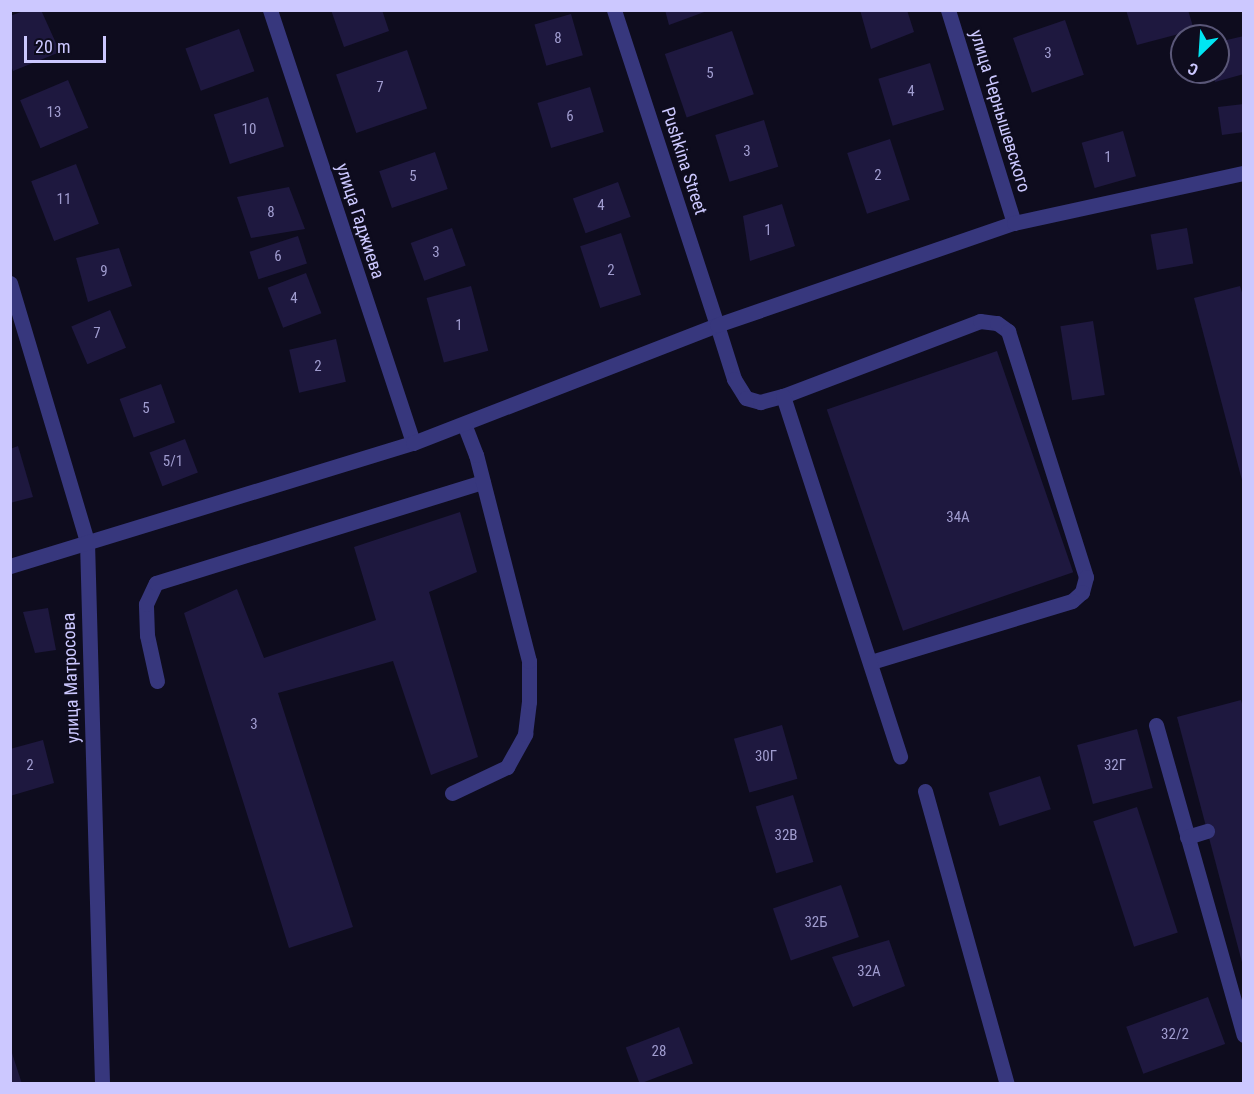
<!DOCTYPE html>
<meta charset="utf-8">
<style>
body{margin:0}
#map{position:relative;width:1254px;height:1094px;overflow:hidden;background:#0e0c1e;font-family:"Roboto Condensed",sans-serif}
div>[style]{position:absolute}
[style*='--x']{left:calc(var(--x)*1px);top:calc(var(--y)*1px);width:calc(var(--w)*1px);rotate:calc(var(--a)*1deg)}
.building>*{inset:0;background:#1e183f;transform-origin:0 0}
.service>*{height:15px;margin:-7.5px;padding:0 7.5px;transform-origin:7.5px;border-radius:7.5px;background:#37377d}
.minor>*{height:15px;margin:-7.5px;padding:0 7.5px;transform-origin:7.5px;border-radius:7.5px;background:#37377d}
span{translate:-50% -50%;white-space:nowrap;text-align:center;line-height:1.15;-webkit-text-stroke:5px #0e0c1e;paint-order:stroke}
.number-label{font-size:15px;color:#a09ccf}
.number-label span{-webkit-text-stroke-width:0}
.street-label{font-size:18px;color:#ccc8ff}
.frame{position:absolute;inset:0;border:12px solid #ccc8ff;pointer-events:none}
.north{position:absolute;left:1170px;top:24px;width:60px;height:60px;box-sizing:border-box;background:#0e0c1e;border:2px solid #5a5778;border-radius:50%;rotate:205deg;font-size:16px;font-weight:700;line-height:24px;text-align:center;color:#ccc8ff}
.north::after{content:'';display:block;margin:auto;width:21px;height:27px;background:#00e6f3;clip-path:polygon(50% 0,100% 100%,50% 72%,0 100%)}
.scale{position:absolute;left:24px;top:36px;width:82px;height:27px;box-sizing:border-box;border:3px solid #ccc8ff;border-top:0;padding-left:8px;font-size:18px;line-height:21px;white-space:nowrap;color:#ccc8ff;-webkit-text-stroke:4px #0e0c1e;paint-order:stroke}
</style>
<div id="map">
<div class="building">
<i style="clip-path:polygon(26px 10px,41px 10px,60px 52px,13px 71px,10px 63px,10px 16px)"></i>
<i style="clip-path:polygon(331px 10px,382px 10px,389px 31px,344px 47px)"></i>
<i style="clip-path:polygon(665px 10px,707px 10px,707px 11px,669px 25px)"></i>
<i style="clip-path:polygon(860px 10px,907px 10px,914px 32px,871px 49px)"></i>
<i style="clip-path:polygon(1126px 10px,1188px 10px,1194px 30px,1137px 45px)"></i>
<i style="left:571px;top:14px;width:43px;height:38px;rotate:74deg"></i>
<i style="left:1065px;top:20px;width:58px;height:55px;rotate:71deg"></i>
<i style="left:239px;top:29px;width:45px;height:57px;rotate:70deg"></i>
<i style="left:732px;top:31px;width:67px;height:71px;rotate:71deg"></i>
<i style="clip-path:polygon(1244px 36px,1244px 74px,1215px 82px,1213px 72px,1218px 72px,1218px 42px)"></i>
<i style="left:407px;top:50px;width:62px;height:75px;rotate:71deg"></i>
<i style="left:930px;top:63px;width:49px;height:54px;rotate:73deg"></i>
<i style="left:68px;top:80px;width:52px;height:52px;rotate:67deg"></i>
<i style="left:590px;top:87px;width:47px;height:55px;rotate:73deg"></i>
<i style="left:268px;top:97px;width:52px;height:57px;rotate:72deg"></i>
<i style="clip-path:polygon(1244px 104px,1244px 132px,1222px 135px,1218px 107px)"></i>
<i style="left:764px;top:120px;width:49px;height:51px;rotate:73deg"></i>
<i style="left:1123px;top:131px;width:47px;height:43px;rotate:74deg"></i>
<i style="left:890px;top:139px;width:64px;height:45px;rotate:72deg"></i>
<i style="left:435px;top:152px;width:39px;height:59px;rotate:71deg"></i>
<i style="left:76px;top:164px;width:64px;height:48px;rotate:69deg"></i>
<i style="left:618px;top:182px;width:37px;height:48px;rotate:70deg"></i>
<i style="clip-path:polygon(289px 187px,305px 229px,251px 238px,237px 197px)"></i>
<i style="clip-path:polygon(782px 204px,795px 246px,750px 261px,743px 216px)"></i>
<i style="left:452px;top:228px;width:40px;height:44px;rotate:70deg"></i>
<i style="left:1187px;top:228px;width:36px;height:37px;rotate:80deg"></i>
<i style="left:621px;top:233px;width:65px;height:43px;rotate:72deg"></i>
<i style="left:298px;top:236px;width:29px;height:51px;rotate:72deg"></i>
<i style="clip-path:polygon(119px 248px,132px 286px,88px 302px,76px 258px)"></i>
<i style="left:306px;top:273px;width:43px;height:41px;rotate:69deg"></i>
<i style="left:471px;top:286px;width:67px;height:46px;rotate:75deg"></i>
<i style="clip-path:polygon(1240px 286px,1244px 299px,1243px 484px,1194px 298px)"></i>
<i style="left:110px;top:310px;width:41px;height:42px;rotate:67deg"></i>
<i style="left:1093px;top:321px;width:75px;height:33px;rotate:81deg"></i>
<i style="left:336px;top:339px;width:44px;height:48px;rotate:77deg"></i>
<i style="left:997px;top:351px;width:234px;height:180px;rotate:71deg"></i>
<i style="left:161px;top:384px;width:41px;height:44px;rotate:70deg"></i>
<i style="left:185px;top:439px;width:36px;height:38px;rotate:69deg"></i>
<i style="clip-path:polygon(18px 446px,33px 497px,10px 503px,10px 449px)"></i>
<i style="clip-path:polygon(460px 512px,477px 572px,429px 592px,478px 757px,431px 775px,393px 661px,278px 693px,353px 927px,289px 948px,184px 613px,237px 589px,264px 658px,376px 620px,354px 547px)"></i>
<i style="clip-path:polygon(48px 608px,56px 650px,35px 653px,23px 612px)"></i>
<i style="clip-path:polygon(1241px 700px,1244px 711px,1243px 966px,1177px 717px)"></i>
<i style="left:782px;top:725px;width:56px;height:50px;rotate:74deg"></i>
<i style="left:1137px;top:729px;width:61px;height:62px;rotate:75deg"></i>
<i style="clip-path:polygon(43px 740px,54px 783px,10px 796px,10px 749px)"></i>
<i style="left:1040px;top:776px;width:35px;height:54px;rotate:72deg"></i>
<i style="left:793px;top:795px;width:70px;height:39px;rotate:73deg"></i>
<i style="left:1137px;top:807px;width:132px;height:46px;rotate:72deg"></i>
<i style="left:841px;top:885px;width:55px;height:72px;rotate:71deg"></i>
<i style="clip-path:polygon(889px 940px,905px 986px,853px 1007px,832px 957px)"></i>
<i style="left:1208px;top:997px;width:50px;height:87px;rotate:70deg"></i>
<i style="left:679px;top:1027px;width:39px;height:57px;rotate:69deg"></i>
<i style="clip-path:polygon(10px 1050px,11px 1050px,22px 1084px,10px 1084px)"></i>
</div>
<div class="service">
<i style="--x:717;--y:325;--w:57;--a:72.5"></i>
<i style="--x:734;--y:379;--w:22;--a:58"></i>
<i style="--x:746;--y:398;--w:15;--a:16"></i>
<i style="--x:760;--y:402;--w:24;--a:-15"></i>
<i style="--x:783;--y:396;--w:211;--a:-20.8"></i>
<i style="--x:980;--y:321;--w:17;--a:7"></i>
<i style="--x:997;--y:323;--w:14;--a:36"></i>
<i style="--x:1008;--y:331;--w:258;--a:72.4"></i>
<i style="--x:1086;--y:577;--w:16;--a:105"></i>
<i style="--x:1082;--y:592;--w:13;--a:138"></i>
<i style="--x:1072;--y:601;--w:210;--a:163.1"></i>
<i style="--x:783;--y:396;--w:379;--a:72"></i>
<i style="--x:157;--y:681;--w:47;--a:-102.3"></i>
<i style="--x:147;--y:635;--w:31;--a:-92"></i>
<i style="--x:146;--y:604;--w:23;--a:-65"></i>
<i style="--x:156;--y:583;--w:342;--a:-17.2"></i>
<i style="--x:1156;--y:725;--w:322;--a:74.2"></i>
<i style="--x:452;--y:793;--w:61;--a:-25.3"></i>
<i style="--x:507;--y:767;--w:38;--a:-61"></i>
<i style="--x:525;--y:734;--w:32;--a:-83"></i>
<i style="--x:529;--y:702;--w:41;--a:-90"></i>
<i style="--x:529;--y:661;--w:213;--a:-104.4"></i>
<i style="--x:476;--y:455;--w:33;--a:-111"></i>
<i style="--x:1187;--y:837;--w:21;--a:-17"></i>
</div>
<div class="minor">
<i style="--x:270;--y:10;--w:456;--a:71.7"></i>
<i style="--x:614;--y:10;--w:331;--a:71.9"></i>
<i style="--x:948;--y:10;--w:223;--a:72.8"></i>
<i style="--x:10;--y:283;--w:270;--a:73.4"></i>
<i style="--x:87;--y:542;--w:542;--a:88.41"></i>
<i style="--x:10;--y:566;--w:421;--a:-17"></i>
<i style="--x:413;--y:443;--w:326;--a:-21.2"></i>
<i style="--x:717;--y:325;--w:314;--a:-19"></i>
<i style="--x:1014;--y:223;--w:235;--a:-12.3"></i>
<i style="--x:925;--y:791;--w:304;--a:74.4"></i>
</div>
<div class="number-label">
<span style="left:558px;top:39px">8</span>
<span style="left:1048px;top:54px">3</span>
<span style="left:710px;top:74px">5</span>
<span style="left:380px;top:88px">7</span>
<span style="left:911px;top:92px">4</span>
<span style="left:54px;top:113px">13</span>
<span style="left:570px;top:117px">6</span>
<span style="left:249px;top:130px">10</span>
<span style="left:747px;top:152px">3</span>
<span style="left:1108px;top:158px">1</span>
<span style="left:878px;top:176px">2</span>
<span style="left:413px;top:177px">5</span>
<span style="left:64px;top:200px">11</span>
<span style="left:601px;top:206px">4</span>
<span style="left:271px;top:213px">8</span>
<span style="left:768px;top:231px">1</span>
<span style="left:436px;top:253px">3</span>
<span style="left:278px;top:257px">6</span>
<span style="left:611px;top:271px">2</span>
<span style="left:104px;top:272px">9</span>
<span style="left:294px;top:299px">4</span>
<span style="left:459px;top:326px">1</span>
<span style="left:97px;top:334px">7</span>
<span style="left:318px;top:367px">2</span>
<span style="left:146px;top:409px">5</span>
<span style="left:173px;top:462px">5/1</span>
<span style="left:958px;top:518px">34А</span>
<span style="left:254px;top:725px">3</span>
<span style="left:766px;top:757px">30Г</span>
<span style="left:30px;top:766px">2</span>
<span style="left:1115px;top:766px">32Г</span>
<span style="left:786px;top:836px">32В</span>
<span style="left:816px;top:923px">32Б</span>
<span style="left:869px;top:972px">32А</span>
<span style="left:1175px;top:1035px">32/2</span>
<span style="left:659px;top:1052px">28</span>
</div>
<div class="street-label">
<span style="left:1000px;top:111px;rotate:73deg">улица Чернышевского</span>
<span style="left:684px;top:161px;rotate:72deg">Pushkina Street</span>
<span style="left:360px;top:221px;rotate:72deg">улица Гаджиева</span>
<span style="left:71px;top:678px;rotate:-92deg">улица Матросова</span>
</div>
<div class="frame"></div>
<div class="north">С</div>
<div class="scale">20 m</div>
</div>
